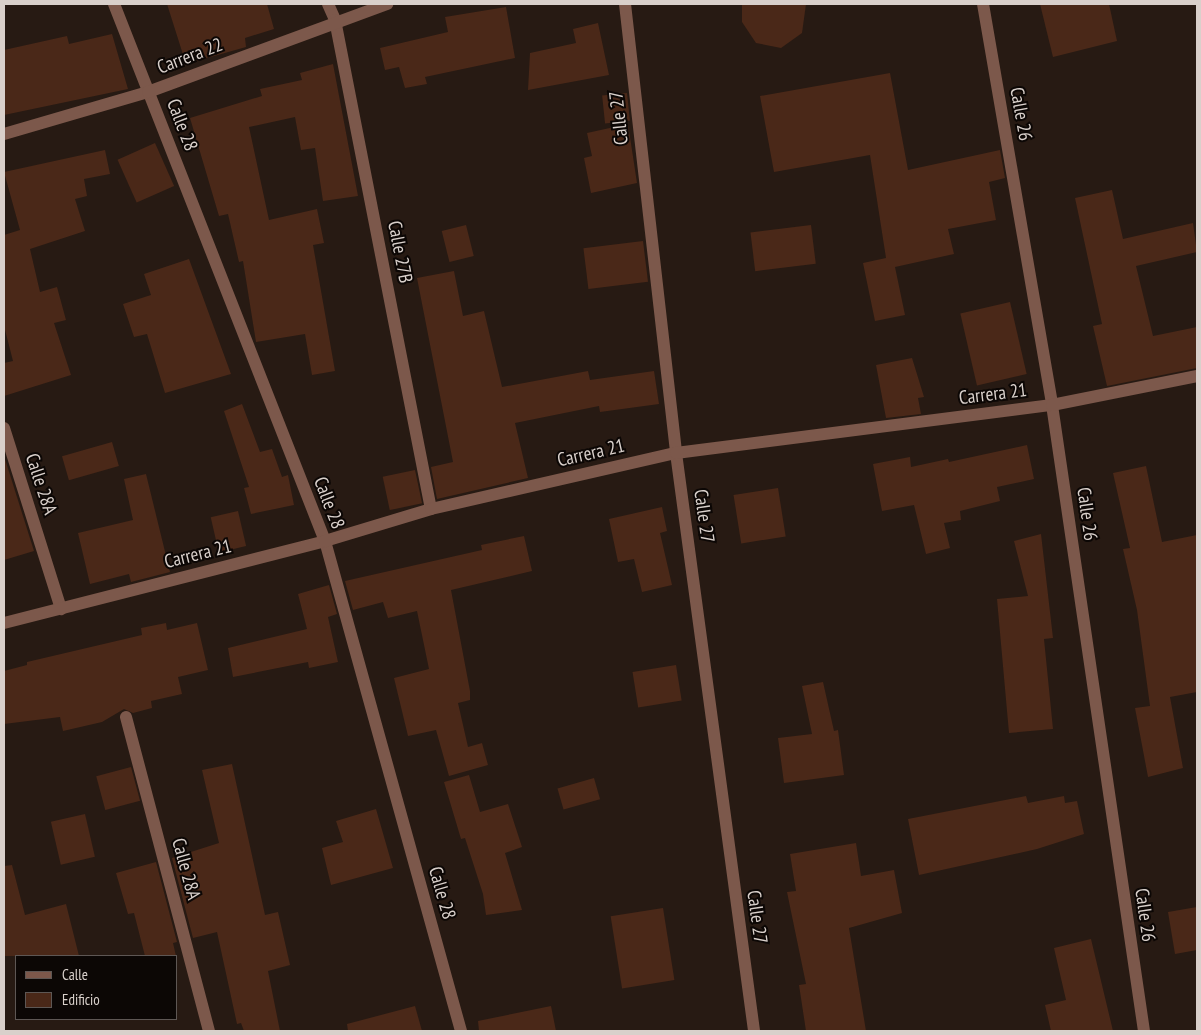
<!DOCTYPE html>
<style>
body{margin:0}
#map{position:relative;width:1201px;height:1035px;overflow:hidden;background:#271a13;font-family:"PT Sans Narrow",sans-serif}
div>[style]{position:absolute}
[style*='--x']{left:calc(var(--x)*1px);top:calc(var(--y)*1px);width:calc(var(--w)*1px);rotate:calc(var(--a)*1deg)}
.building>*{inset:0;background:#4a2818;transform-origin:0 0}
.minor>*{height:12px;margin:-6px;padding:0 6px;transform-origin:6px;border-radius:6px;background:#7c584b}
span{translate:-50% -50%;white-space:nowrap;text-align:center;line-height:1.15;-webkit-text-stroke:4px #0c0705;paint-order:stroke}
.street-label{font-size:19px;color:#d9d0cb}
.frame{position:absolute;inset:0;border:5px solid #d9d0cb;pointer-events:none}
.legend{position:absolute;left:15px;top:955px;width:162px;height:65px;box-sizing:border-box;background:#0c0705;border:1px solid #5e5754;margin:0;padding:6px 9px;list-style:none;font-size:15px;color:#d9d0cb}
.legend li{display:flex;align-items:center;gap:10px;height:25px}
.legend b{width:25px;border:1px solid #5e5754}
</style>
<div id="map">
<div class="building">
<i style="clip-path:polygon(167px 4px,267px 4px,274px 29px,245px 38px,246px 47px,186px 64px)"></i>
<i style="clip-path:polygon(742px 4px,806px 4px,802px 33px,781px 48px,756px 43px,742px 22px)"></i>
<i style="clip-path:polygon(1040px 4px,1109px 4px,1117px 41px,1053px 57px)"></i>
<i style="clip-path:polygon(506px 7px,515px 58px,425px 77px,427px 84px,405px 88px,399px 67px,385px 70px,380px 48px,448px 32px,445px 17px)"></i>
<i style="clip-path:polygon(598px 23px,609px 75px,528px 90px,530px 53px,576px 43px,573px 29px)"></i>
<i style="clip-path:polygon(112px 34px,128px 89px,4px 115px,4px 50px,67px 36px,69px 44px)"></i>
<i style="clip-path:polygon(333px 64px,358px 196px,323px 201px,315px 148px,301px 150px,295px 117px,249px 127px,269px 220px,317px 209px,324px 243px,313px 245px,335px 371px,312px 375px,305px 334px,256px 342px,243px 261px,239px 262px,228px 214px,219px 216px,190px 118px,262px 96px,260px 89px,302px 80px,300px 73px)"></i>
<i style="clip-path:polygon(890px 73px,908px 170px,1000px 150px,1005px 178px,989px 182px,996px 220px,948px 229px,954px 254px,895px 267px,905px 315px,875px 321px,863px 263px,886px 258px,870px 155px,774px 172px,760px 96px)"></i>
<i style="left:627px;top:93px;width:28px;height:25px;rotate:84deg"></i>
<i style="clip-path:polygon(628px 124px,637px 183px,591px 193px,584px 158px,592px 156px,587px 133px)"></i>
<i style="left:155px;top:143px;width:47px;height:41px;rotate:66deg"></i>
<i style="clip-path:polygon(105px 150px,110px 174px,84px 179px,87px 196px,75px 199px,85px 231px,30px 249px,40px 292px,57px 287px,66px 320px,54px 323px,71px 375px,4px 396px,4px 363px,13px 361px,4px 326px,4px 235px,20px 230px,4px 172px)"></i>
<i style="clip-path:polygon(1112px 190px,1123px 239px,1193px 223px,1197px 252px,1136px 266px,1153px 336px,1197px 327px,1197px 368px,1107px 386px,1093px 326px,1102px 324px,1075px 198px)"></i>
<i style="left:466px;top:225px;width:32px;height:25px;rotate:76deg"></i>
<i style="left:811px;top:225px;width:39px;height:61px;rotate:83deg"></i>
<i style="left:643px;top:241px;width:41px;height:60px;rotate:83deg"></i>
<i style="clip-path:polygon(189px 259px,231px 374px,165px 393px,147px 334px,134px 337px,123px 304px,151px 295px,144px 274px)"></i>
<i style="clip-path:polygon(454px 271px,463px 316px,484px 311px,502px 387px,588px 371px,590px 380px,654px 371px,659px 404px,600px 412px,599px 406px,515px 423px,528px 478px,437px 499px,431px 467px,453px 462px,417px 278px)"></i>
<i style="left:1010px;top:302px;width:74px;height:51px;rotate:77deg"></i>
<i style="clip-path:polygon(912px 358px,924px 397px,918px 398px,921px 414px,886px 418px,876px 365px)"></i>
<i style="clip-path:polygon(242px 404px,260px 452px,272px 449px,282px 477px,288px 475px,294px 505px,251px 514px,244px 488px,249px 487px,224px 411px)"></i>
<i style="left:112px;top:442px;width:25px;height:52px;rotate:74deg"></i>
<i style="clip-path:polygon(1027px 445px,1034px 479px,997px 487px,1000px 501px,960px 511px,961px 520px,944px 523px,950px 548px,926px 554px,914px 505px,882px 511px,873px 464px,910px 457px,911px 467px,948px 459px,949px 462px)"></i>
<i style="clip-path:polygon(5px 459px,34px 551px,4px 560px,4px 460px)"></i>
<i style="clip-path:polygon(1146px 466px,1162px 542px,1197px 535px,1197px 692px,1170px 697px,1183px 768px,1148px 777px,1135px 708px,1150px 706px,1137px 610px,1123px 549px,1130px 548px,1113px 473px)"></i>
<i style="left:415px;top:470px;width:34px;height:33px;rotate:78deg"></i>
<i style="clip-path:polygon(146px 474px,170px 572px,131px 582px,129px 574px,90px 584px,78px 533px,133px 520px,124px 479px)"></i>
<i style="left:778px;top:488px;width:49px;height:45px;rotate:81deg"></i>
<i style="clip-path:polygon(662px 507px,667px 531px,660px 533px,672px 585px,642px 592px,634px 559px,618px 562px,609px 519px)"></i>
<i style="left:238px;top:511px;width:36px;height:28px;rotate:77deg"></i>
<i style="clip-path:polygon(1041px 534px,1053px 638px,1044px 639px,1053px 729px,1009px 733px,997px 599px,1028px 596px,1014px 541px)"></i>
<i style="clip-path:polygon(524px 536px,532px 571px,451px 590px,470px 691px,470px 700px,458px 703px,468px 747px,482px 743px,488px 765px,449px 776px,436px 730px,408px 736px,394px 678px,429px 669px,417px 611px,388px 618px,383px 602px,353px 610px,345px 581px,482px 550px,481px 545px)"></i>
<i style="clip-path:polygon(329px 585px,337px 614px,328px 617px,338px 662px,309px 668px,308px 662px,233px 677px,228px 648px,307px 629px,298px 594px)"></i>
<i style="clip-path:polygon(166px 623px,167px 630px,197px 623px,208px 670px,178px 677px,182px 694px,151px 701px,152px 708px,133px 713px,124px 709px,102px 722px,63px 731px,60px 717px,4px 724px,4px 671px,27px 665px,27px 662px,142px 635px,141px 628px)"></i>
<i style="left:676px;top:665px;width:36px;height:44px;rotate:81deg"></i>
<i style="clip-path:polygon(823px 682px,834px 731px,838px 730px,844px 775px,784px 783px,778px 738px,812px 734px,802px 686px)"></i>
<i style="clip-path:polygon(232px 764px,265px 915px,278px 912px,290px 965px,268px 971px,280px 1031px,244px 1031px,241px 1023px,237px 1024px,217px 932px,193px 938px,172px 858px,219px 843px,202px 770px)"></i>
<i style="left:131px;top:767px;width:35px;height:36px;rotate:75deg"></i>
<i style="clip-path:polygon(469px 775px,480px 812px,508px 804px,522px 847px,505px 853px,522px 910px,486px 915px,483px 894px,465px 838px,461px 839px,444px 782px)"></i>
<i style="left:594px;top:778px;width:22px;height:38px;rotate:74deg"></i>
<i style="clip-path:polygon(1026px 796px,1028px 803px,1064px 796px,1065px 803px,1077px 801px,1084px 834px,1037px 849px,919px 875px,908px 819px)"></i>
<i style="clip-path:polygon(376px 809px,393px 868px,331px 885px,322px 848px,343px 842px,336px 821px)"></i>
<i style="left:85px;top:814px;width:44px;height:35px;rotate:77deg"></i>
<i style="clip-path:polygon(856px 843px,861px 876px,894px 870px,902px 913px,849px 928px,866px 1031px,806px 1031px,799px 985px,806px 984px,787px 892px,796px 891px,790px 854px)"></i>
<i style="clip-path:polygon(156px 862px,177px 942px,173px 943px,176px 956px,145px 956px,134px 913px,128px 914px,116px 873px)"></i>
<i style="clip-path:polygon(12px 865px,25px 915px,66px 904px,79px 956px,4px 956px,4px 866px)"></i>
<i style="clip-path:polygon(1197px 907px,1197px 950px,1175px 954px,1168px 912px)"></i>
<i style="left:663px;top:908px;width:73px;height:53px;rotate:81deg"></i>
<i style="clip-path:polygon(1091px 939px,1113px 1031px,1051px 1031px,1045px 1005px,1066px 1000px,1054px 948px)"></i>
<i style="clip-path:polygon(415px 1006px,422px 1031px,348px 1031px,347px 1024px)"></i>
<i style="clip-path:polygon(551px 1006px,556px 1031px,479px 1031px,478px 1021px)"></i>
</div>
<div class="minor">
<i style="--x:114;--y:4;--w:577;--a:68.55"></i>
<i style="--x:325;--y:541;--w:509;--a:74.49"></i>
<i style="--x:328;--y:4;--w:17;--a:66"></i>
<i style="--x:335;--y:20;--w:498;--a:78.9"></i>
<i style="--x:625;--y:4;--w:452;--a:83.5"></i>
<i style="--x:676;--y:453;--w:583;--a:82.31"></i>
<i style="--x:983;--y:4;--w:407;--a:80.2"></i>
<i style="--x:1052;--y:405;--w:633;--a:81.64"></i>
<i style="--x:4;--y:134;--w:150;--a:-16.3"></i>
<i style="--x:148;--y:92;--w:255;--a:-20.2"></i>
<i style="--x:4;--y:428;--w:190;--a:72.5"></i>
<i style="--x:4;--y:623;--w:331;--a:-14.3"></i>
<i style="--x:325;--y:541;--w:111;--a:-16.8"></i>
<i style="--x:431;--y:509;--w:251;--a:-12.9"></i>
<i style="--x:676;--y:453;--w:379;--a:-7.3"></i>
<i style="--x:1052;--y:405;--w:148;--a:-11.3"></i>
<i style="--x:126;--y:717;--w:325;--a:75.2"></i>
</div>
<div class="street-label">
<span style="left:190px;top:56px;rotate:-21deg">Carrera 22</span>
<span style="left:1021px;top:114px;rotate:80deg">Calle 26</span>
<span style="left:619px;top:118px;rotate:-96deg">Calle 27</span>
<span style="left:182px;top:125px;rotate:69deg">Calle 28</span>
<span style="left:400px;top:252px;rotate:79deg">Calle 27B</span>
<span style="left:993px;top:394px;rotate:-7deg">Carrera 21</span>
<span style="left:591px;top:453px;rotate:-13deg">Carrera 21</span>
<span style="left:41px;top:484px;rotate:72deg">Calle 28A</span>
<span style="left:329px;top:503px;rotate:69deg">Calle 28</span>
<span style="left:1087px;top:514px;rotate:82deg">Calle 26</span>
<span style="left:704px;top:516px;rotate:82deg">Calle 27</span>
<span style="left:198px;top:554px;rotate:-14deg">Carrera 21</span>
<span style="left:186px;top:869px;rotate:75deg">Calle 28A</span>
<span style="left:442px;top:893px;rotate:74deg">Calle 28</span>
<span style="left:1145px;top:915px;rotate:82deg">Calle 26</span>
<span style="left:757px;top:917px;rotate:82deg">Calle 27</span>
</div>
<div class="frame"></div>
<ul class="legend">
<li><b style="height:6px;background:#7c584b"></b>Calle</li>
<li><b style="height:14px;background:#4a2818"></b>Edificio</li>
</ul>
</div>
